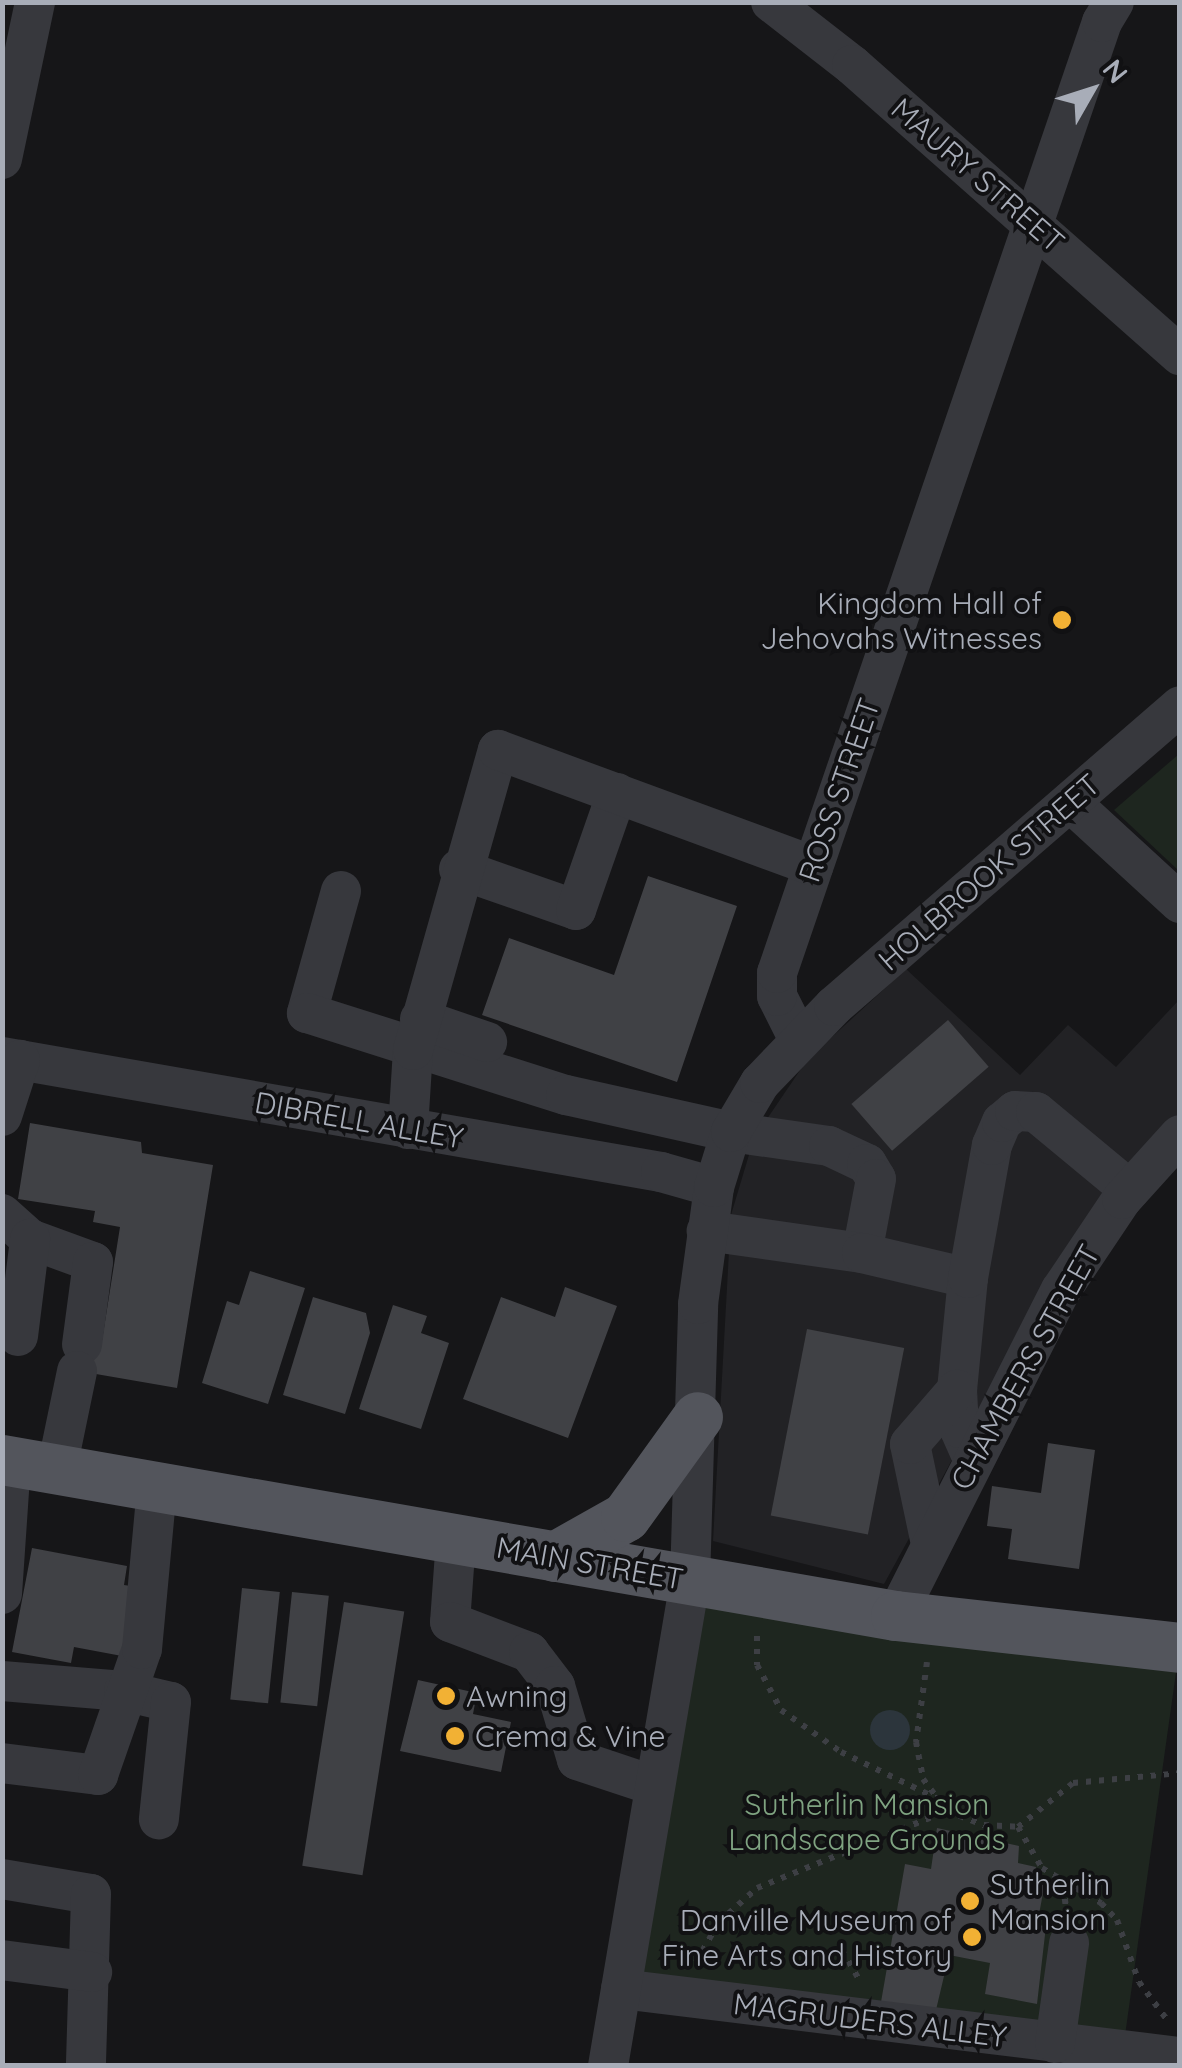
<!DOCTYPE html>
<style>
body{margin:0}
#map{position:relative;width:1182px;height:2068px;overflow:hidden;background:#161618;font-family:Quicksand,sans-serif}
div>[style]{position:absolute}
[style*='--x']{left:calc(var(--x)*1px);top:calc(var(--y)*1px);width:calc(var(--w)*1px);rotate:calc(var(--a)*1deg)}
.built>*{inset:0;background:#222225}
.green>*{inset:0;background:#1e261f;transform-origin:0 0}
.water>*{inset:0;background:#2c353c}
.round{border-radius:50%}
.building>*{inset:0;background:#404145;transform-origin:0 0}
.path>*{height:6px;margin-top:-3px;transform-origin:0;background:repeating-linear-gradient(90deg,#3d3f44 0 5px,transparent 0 13px)}
.minor>*{height:40px;margin:-20px;padding:0 20px;transform-origin:20px;border-radius:20px;background:#37383d}
.major>*{height:50px;margin:-25px;padding:0 25px;transform-origin:25px;border-radius:25px;background:#53555c}
.dots>*{width:28px;height:28px;translate:-50% -50%;box-sizing:border-box;border:5px solid #111113;border-radius:50%}
span{translate:-50% -50%;white-space:nowrap;text-align:center;line-height:1.15;-webkit-text-stroke:8px #111113;paint-order:stroke}
.street-label{font-size:30px;color:#a8adb8}
.poi-label{font-size:30px;color:#a8adb8}
.right{translate:-100% -50%;text-align:right}
.left{translate:0 -50%;text-align:left}
.park-label{font-size:30px;color:#7fa381}
.frame{position:absolute;inset:0;border:5px solid #a8adb8;pointer-events:none}
.north{position:absolute;left:1042px;top:40px;width:100px;height:100px;-webkit-text-stroke:8px #111113;paint-order:stroke;rotate:51deg;font-size:28px;font-weight:700;line-height:40px;text-align:center;color:#a8adb8}
.north::after{content:'';display:block;margin:auto;width:35px;height:45px;background:#a8adb8;clip-path:polygon(50% 0,100% 100%,50% 72%,0 100%)}
</style>
<div id="map">
<div class="built">
<i style="clip-path:polygon(906px 969px,1020px 1075px,1068px 1025px,1116px 1067px,1179px 1000px,1179px 1118px,1009px 1356px,884px 1584px,713px 1541px,731px 1215px,754px 1138px,807px 1060px)"></i>
</div>
<div class="green">
<i style="clip-path:polygon(1179px 754px,1179px 871px,1114px 810px)"></i>
<i style="left:690px;top:1581px;width:494px;height:414px;rotate:8deg"></i>
</div>
<div class="water">
<i class="round" style="left:870px;top:1710px;width:40px;height:40px"></i>
</div>
<div class="building">
<i style="clip-path:polygon(648px 876px,737px 906px,677px 1082px,482px 1015px,509px 938px,614px 975px)"></i>
<i style="left:948px;top:1020px;width:62px;height:128px;rotate:49deg"></i>
<i style="clip-path:polygon(30px 1123px,141px 1142px,142px 1153px,213px 1165px,177px 1388px,67px 1369px,101px 1347px,120px 1227px,93px 1222px,95px 1211px,18px 1199px)"></i>
<i style="clip-path:polygon(250px 1271px,305px 1288px,268px 1404px,202px 1383px,227px 1301px,239px 1305px)"></i>
<i style="clip-path:polygon(565px 1287px,617px 1306px,568px 1438px,463px 1399px,501px 1297px,555px 1317px)"></i>
<i style="clip-path:polygon(313px 1297px,366px 1313px,370px 1333px,345px 1414px,283px 1395px)"></i>
<i style="clip-path:polygon(393px 1305px,427px 1316px,421px 1333px,449px 1343px,421px 1429px,359px 1409px)"></i>
<i style="left:807px;top:1329px;width:99px;height:190px;rotate:11deg"></i>
<i style="clip-path:polygon(1048px 1443px,1095px 1450px,1079px 1569px,1008px 1559px,1012px 1529px,987px 1526px,992px 1486px,1041px 1493px)"></i>
<i style="clip-path:polygon(32px 1548px,127px 1566px,124px 1585px,144px 1588px,122px 1656px,74px 1647px,71px 1663px,12px 1652px)"></i>
<i style="left:242px;top:1588px;width:38px;height:112px;rotate:6deg"></i>
<i style="left:292px;top:1592px;width:37px;height:111px;rotate:6deg"></i>
<i style="left:344px;top:1602px;width:61px;height:267px;rotate:9deg"></i>
<i style="clip-path:polygon(418px 1680px,477px 1693px,473px 1714px,511px 1722px,501px 1772px,400px 1751px)"></i>
<i style="clip-path:polygon(937px 1828px,1019px 1846px,1018px 1863px,1036px 1867px,1035px 1875px,1046px 1877px,1037px 1925px,1046px 1926px,1037px 2004px,985px 1994px,990px 1963px,949px 1955px,936px 2010px,881px 2002px,905px 1864px,931px 1869px)"></i>
</div>
<div class="path">
<i style="--x:757;--y:1636;--w:29;--a:90"></i>
<i style="--x:757;--y:1665;--w:51;--a:61.9"></i>
<i style="--x:781;--y:1710;--w:73;--a:35"></i>
<i style="--x:841;--y:1752;--w:106;--a:25.8"></i>
<i style="--x:927;--y:1662;--w:81;--a:97.8"></i>
<i style="--x:916;--y:1742;--w:38;--a:79"></i>
<i style="--x:923;--y:1779;--w:40;--a:53"></i>
<i style="--x:1018;--y:1827;--w:70;--a:-38.7"></i>
<i style="--x:1073;--y:1783;--w:107;--a:-5.3"></i>
<i style="--x:1063;--y:1886;--w:27;--a:82"></i>
<i style="--x:842;--y:1950;--w:36;--a:60"></i>
<i style="--x:696;--y:1962;--w:46;--a:-60.1"></i>
<i style="--x:719;--y:1922;--w:51;--a:-41.8"></i>
<i style="--x:757;--y:1888;--w:205;--a:-22.1"></i>
<i style="--x:947;--y:1811;--w:40;--a:21"></i>
<i style="--x:984;--y:1825;--w:34;--a:3"></i>
<i style="--x:1018;--y:1827;--w:48;--a:59.7"></i>
<i style="--x:1042;--y:1868;--w:69;--a:30.7"></i>
<i style="--x:1101;--y:1903;--w:23;--a:47"></i>
<i style="--x:1117;--y:1920;--w:66;--a:70.5"></i>
<i style="--x:1139;--y:1982;--w:49;--a:53.4"></i>
</div>
<div class="minor">
<i style="--x:771;--y:2;--w:103;--a:37.9"></i>
<i style="--x:852;--y:65;--w:438;--a:41.5"></i>
<i style="--x:2;--y:159;--w:160;--a:-78.1"></i>
<i style="--x:1070;--y:802;--w:149;--a:42.6"></i>
<i style="--x:459;--y:869;--w:124;--a:19.3"></i>
<i style="--x:576;--y:910;--w:124;--a:-70.7"></i>
<i style="--x:341;--y:891;--w:127;--a:105.6"></i>
<i style="--x:307;--y:1013;--w:272;--a:17.6"></i>
<i style="--x:566;--y:1095;--w:169;--a:12.6"></i>
<i style="--x:731;--y:1132;--w:99;--a:8.1"></i>
<i style="--x:829;--y:1146;--w:42;--a:25.3"></i>
<i style="--x:867;--y:1164;--w:17;--a:59"></i>
<i style="--x:876;--y:1179;--w:75;--a:100.7"></i>
<i style="--x:862;--y:1253;--w:157;--a:-171.9"></i>
<i style="--x:420;--y:1019;--w:71;--a:18.9"></i>
<i style="--x:799;--y:1040;--w:49;--a:-116.6"></i>
<i style="--x:777;--y:996;--w:23;--a:-90"></i>
<i style="--x:777;--y:973;--w:1005;--a:-71.13"></i>
<i style="--x:1102;--y:22;--w:23;--a:-59"></i>
<i style="--x:2;--y:1057;--w:669;--a:9.9"></i>
<i style="--x:661;--y:1172;--w:55;--a:15.8"></i>
<i style="--x:2;--y:1116;--w:59;--a:-72.2"></i>
<i style="--x:408;--y:1129;--w:79;--a:-86.4"></i>
<i style="--x:413;--y:1050;--w:312;--a:-74.2"></i>
<i style="--x:498;--y:750;--w:336;--a:20.2"></i>
<i style="--x:2;--y:1214;--w:38;--a:42"></i>
<i style="--x:30;--y:1239;--w:67;--a:20.1"></i>
<i style="--x:93;--y:1262;--w:83;--a:97.6"></i>
<i style="--x:862;--y:1253;--w:109;--a:13.3"></i>
<i style="--x:18;--y:1336;--w:98;--a:-82.9"></i>
<i style="--x:973;--y:1459;--w:34;--a:-114"></i>
<i style="--x:959;--y:1428;--w:38;--a:-93"></i>
<i style="--x:957;--y:1390;--w:113;--a:-84.4"></i>
<i style="--x:968;--y:1278;--w:135;--a:-79.8"></i>
<i style="--x:992;--y:1145;--w:25;--a:-67"></i>
<i style="--x:1002;--y:1122;--w:17;--a:-40"></i>
<i style="--x:1015;--y:1111;--w:21;--a:3"></i>
<i style="--x:1036;--y:1112;--w:122;--a:39.7"></i>
<i style="--x:57;--y:1468;--w:99;--a:-78.3"></i>
<i style="--x:456;--y:1539;--w:83;--a:94.1"></i>
<i style="--x:450;--y:1622;--w:85;--a:20.8"></i>
<i style="--x:529;--y:1652;--w:43;--a:52.6"></i>
<i style="--x:555;--y:1686;--w:77;--a:73.4"></i>
<i style="--x:577;--y:1760;--w:82;--a:18.4"></i>
<i style="--x:931;--y:1544;--w:102;--a:-101.9"></i>
<i style="--x:910;--y:1444;--w:72;--a:-49"></i>
<i style="--x:2;--y:1594;--w:133;--a:-86.1"></i>
<i style="--x:896;--y:1616;--w:365;--a:-63.2"></i>
<i style="--x:1061;--y:1290;--w:110;--a:-56.2"></i>
<i style="--x:1122;--y:1199;--w:86;--a:-47.8"></i>
<i style="--x:2;--y:1681;--w:122;--a:4.7"></i>
<i style="--x:124;--y:1691;--w:48;--a:13.2"></i>
<i style="--x:171;--y:1702;--w:118;--a:95.9"></i>
<i style="--x:2;--y:1763;--w:97;--a:7.1"></i>
<i style="--x:98;--y:1775;--w:133;--a:-70.8"></i>
<i style="--x:142;--y:1649;--w:164;--a:-84.7"></i>
<i style="--x:2;--y:1879;--w:90;--a:9.6"></i>
<i style="--x:91;--y:1894;--w:172;--a:91.7"></i>
<i style="--x:2;--y:1960;--w:91;--a:7.6"></i>
<i style="--x:621;--y:1989;--w:563;--a:6.94"></i>
<i style="--x:1055;--y:2043;--w:101;--a:-82"></i>
<i style="--x:608;--y:2066;--w:492;--a:-80.4"></i>
<i style="--x:690;--y:1581;--w:277;--a:-88.3"></i>
<i style="--x:698;--y:1304;--w:118;--a:-82.2"></i>
<i style="--x:714;--y:1187;--w:58;--a:-72.8"></i>
<i style="--x:731;--y:1132;--w:57;--a:-59.4"></i>
<i style="--x:760;--y:1083;--w:107;--a:-46.1"></i>
<i style="--x:834;--y:1006;--w:458;--a:-40.9"></i>
</div>
<div class="major">
<i style="--x:2;--y:1460;--w:908;--a:9.9"></i>
<i style="--x:896;--y:1616;--w:286;--a:6.4"></i>
<i style="--x:555;--y:1557;--w:81;--a:-29.4"></i>
<i style="--x:626;--y:1517;--w:123;--a:-54.2"></i>
</div>
<div class="dots">
<i style="left:1062px;top:620px;background:#f2b134"></i>
<i style="left:446px;top:1696px;background:#f2b134"></i>
<i style="left:455px;top:1736px;background:#f2b134"></i>
<i style="left:970px;top:1901px;background:#f2b134"></i>
<i style="left:972px;top:1937px;background:#f2b134"></i>
</div>
<div class="street-label">
<span style="left:978px;top:175px;rotate:41deg">MAURY STREET</span>
<span style="left:839px;top:790px;rotate:-71deg">ROSS STREET</span>
<span style="left:989px;top:872px;rotate:-41deg">HOLBROOK STREET</span>
<span style="left:359px;top:1120px;rotate:10deg">DIBRELL ALLEY</span>
<span style="left:1025px;top:1367px;rotate:-61deg">CHAMBERS STREET</span>
<span style="left:590px;top:1563px;rotate:10deg">MAIN STREET</span>
<span style="left:870px;top:2020px;rotate:7deg">MAGRUDERS ALLEY</span>
</div>
<div class="poi-label">
<span class="right" style="left:1042px;top:620px">Kingdom Hall of<br>Jehovahs Witnesses</span>
<span class="left" style="left:466px;top:1696px">Awning</span>
<span class="left" style="left:475px;top:1736px">Crema &amp; Vine</span>
<span class="left" style="left:990px;top:1901px">Sutherlin<br>Mansion</span>
<span class="right" style="left:952px;top:1937px">Danville Museum of<br>Fine Arts and History</span>
</div>
<div class="park-label">
<span style="left:867px;top:1821px">Sutherlin Mansion<br>Landscape Grounds</span>
</div>
<div class="frame"></div>
<div class="north">N</div>
</div>
